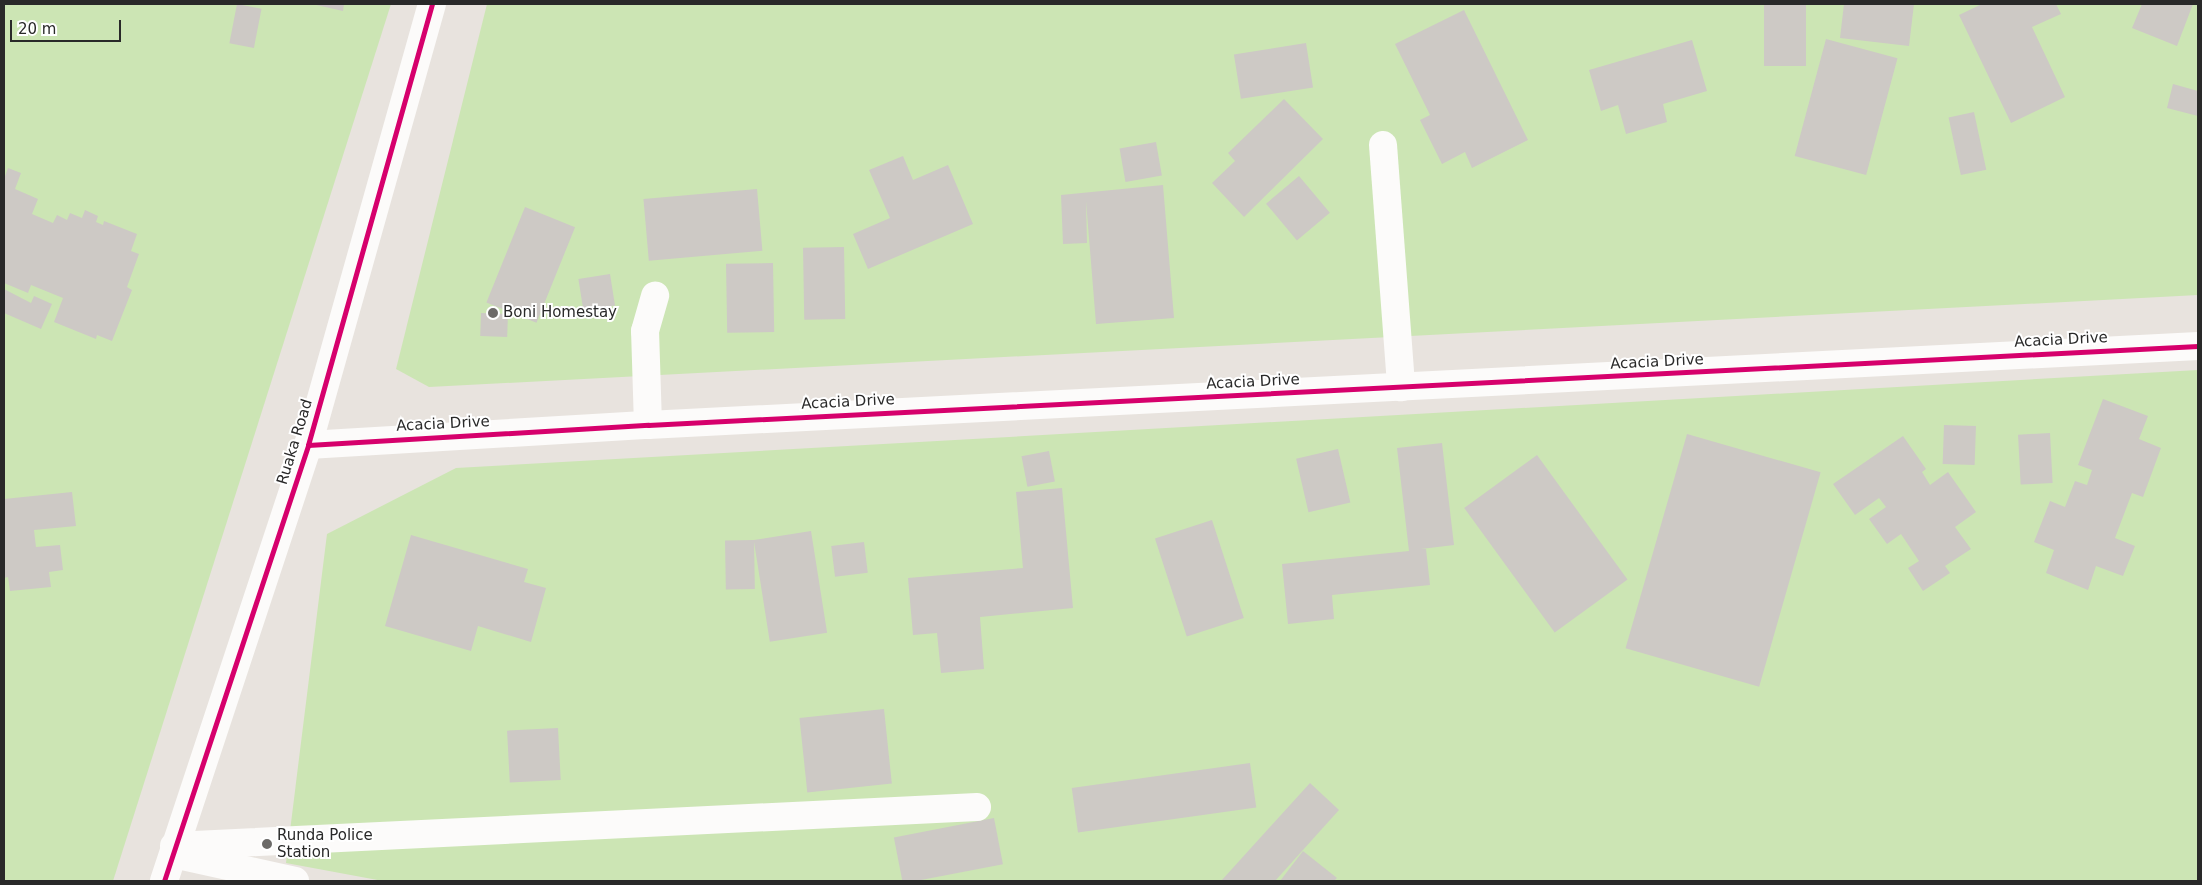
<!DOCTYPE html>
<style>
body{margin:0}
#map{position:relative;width:2202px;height:885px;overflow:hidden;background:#e8e3de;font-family:"DejaVu Sans",sans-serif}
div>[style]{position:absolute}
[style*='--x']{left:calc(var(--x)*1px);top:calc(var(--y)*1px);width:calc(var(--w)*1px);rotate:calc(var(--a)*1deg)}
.green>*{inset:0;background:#cce5b4}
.building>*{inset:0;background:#cdc9c5;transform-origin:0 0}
.minor>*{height:28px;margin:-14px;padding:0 14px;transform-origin:14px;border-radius:14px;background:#fcfbfa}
.cycleway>*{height:5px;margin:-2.5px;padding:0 2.5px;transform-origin:2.5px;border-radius:2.5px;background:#d6006c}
.dots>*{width:14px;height:14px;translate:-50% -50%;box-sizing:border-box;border:2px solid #fff;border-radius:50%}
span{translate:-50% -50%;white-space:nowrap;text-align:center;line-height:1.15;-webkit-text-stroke:4px #fff;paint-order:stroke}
.poi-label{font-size:15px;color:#292929}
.left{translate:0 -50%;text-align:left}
.street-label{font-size:15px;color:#292929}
.frame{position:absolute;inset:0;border:5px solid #292929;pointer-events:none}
.scale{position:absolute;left:10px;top:20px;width:111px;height:22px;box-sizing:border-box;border:2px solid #292929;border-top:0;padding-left:6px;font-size:15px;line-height:18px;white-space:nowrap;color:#292929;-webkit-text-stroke:4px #fff;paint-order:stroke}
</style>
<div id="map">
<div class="green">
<i style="clip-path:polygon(4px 4px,391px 4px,113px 881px,4px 881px)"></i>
<i style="clip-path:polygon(487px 4px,2198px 4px,2198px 295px,429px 387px,396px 369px)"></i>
<i style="clip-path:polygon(2198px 370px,2198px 881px,383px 881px,286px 863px,327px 534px,456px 468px)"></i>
</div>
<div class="building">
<i style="left:237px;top:4px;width:25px;height:40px;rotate:11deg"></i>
<i style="clip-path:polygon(312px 4px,344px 4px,343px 11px)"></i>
<i style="left:1764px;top:4px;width:42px;height:62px"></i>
<i style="clip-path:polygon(1844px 4px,1914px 4px,1909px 46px,1840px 38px)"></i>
<i style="clip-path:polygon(1982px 4px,2056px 4px,2061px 14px,2032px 27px,2065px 97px,2011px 123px,1959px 15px)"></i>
<i style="clip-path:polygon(2142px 4px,2193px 4px,2177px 46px,2132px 28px)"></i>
<i style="clip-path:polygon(1464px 10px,1528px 140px,1472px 168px,1465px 152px,1442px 164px,1420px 120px,1430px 115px,1395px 44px)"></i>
<i style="left:1826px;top:39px;width:74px;height:121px;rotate:15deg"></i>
<i style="clip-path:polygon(1692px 40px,1707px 91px,1663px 104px,1667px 122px,1626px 134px,1618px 105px,1601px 111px,1589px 70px)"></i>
<i style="left:1306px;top:43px;width:45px;height:73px;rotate:81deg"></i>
<i style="clip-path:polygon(2173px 84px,2198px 91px,2198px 116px,2167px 108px)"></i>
<i style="clip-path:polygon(1284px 99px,1323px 139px,1244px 217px,1212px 183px,1235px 161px,1228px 153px)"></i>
<i style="left:1974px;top:112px;width:59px;height:26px;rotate:78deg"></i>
<i style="left:1156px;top:142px;width:34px;height:37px;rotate:80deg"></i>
<i style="clip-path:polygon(903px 156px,913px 180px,948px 165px,973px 224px,868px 269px,853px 234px,890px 218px,869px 170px)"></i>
<i style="clip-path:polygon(8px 168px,21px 173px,15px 189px,38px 199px,32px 214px,53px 223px,57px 215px,67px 220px,70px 213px,82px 218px,85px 210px,98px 216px,96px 222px,103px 225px,104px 221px,137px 234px,131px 251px,139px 254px,127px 287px,132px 290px,112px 341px,97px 335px,96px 339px,54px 322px,63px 298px,31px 285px,28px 293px,4px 283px,4px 179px)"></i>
<i style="left:1299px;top:176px;width:48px;height:43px;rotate:50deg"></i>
<i style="clip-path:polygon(1163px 185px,1174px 318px,1096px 324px,1086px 201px,1087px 243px,1063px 244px,1061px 195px)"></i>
<i style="left:757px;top:189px;width:62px;height:114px;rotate:85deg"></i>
<i style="left:525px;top:207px;width:54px;height:103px;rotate:22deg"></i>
<i style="left:844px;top:247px;width:72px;height:41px;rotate:89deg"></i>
<i style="left:773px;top:263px;width:69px;height:47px;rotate:89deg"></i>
<i style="left:610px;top:274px;width:32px;height:32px;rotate:81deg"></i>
<i style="clip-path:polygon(4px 289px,31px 303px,34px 296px,52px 304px,41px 329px,4px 313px)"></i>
<i style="left:481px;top:313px;width:27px;height:23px;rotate:2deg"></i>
<i style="clip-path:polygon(2103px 399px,2148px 416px,2139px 439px,2161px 448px,2143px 497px,2132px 493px,2115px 538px,2135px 546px,2123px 576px,2096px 566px,2088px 590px,2046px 573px,2054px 550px,2034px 542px,2050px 501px,2065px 507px,2075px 481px,2087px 485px,2092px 470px,2078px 465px)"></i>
<i style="left:1944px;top:425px;width:32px;height:39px;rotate:2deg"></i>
<i style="left:2050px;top:433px;width:50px;height:32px;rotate:87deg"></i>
<i style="left:1687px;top:434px;width:139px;height:223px;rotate:16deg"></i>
<i style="clip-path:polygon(1903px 436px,1926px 469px,1922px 472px,1930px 485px,1948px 472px,1976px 512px,1955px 527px,1971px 549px,1945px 566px,1950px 573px,1923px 591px,1908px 568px,1919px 561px,1901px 534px,1887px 544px,1869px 519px,1886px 507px,1879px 498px,1855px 515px,1833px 484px)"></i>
<i style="clip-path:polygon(1442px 443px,1454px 545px,1421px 549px,1426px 549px,1430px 585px,1332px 595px,1334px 619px,1288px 624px,1282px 564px,1409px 551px,1397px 448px)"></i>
<i style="left:1338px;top:449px;width:55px;height:43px;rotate:77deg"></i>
<i style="left:1049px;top:451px;width:31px;height:28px;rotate:79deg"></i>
<i style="left:1537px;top:455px;width:154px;height:90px;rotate:54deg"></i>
<i style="clip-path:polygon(1062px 488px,1073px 608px,980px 617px,984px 669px,941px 673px,937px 633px,913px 635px,908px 578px,1023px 568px,1016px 492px)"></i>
<i style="clip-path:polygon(72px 492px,76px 526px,34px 530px,36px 547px,60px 545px,63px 570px,49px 572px,51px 587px,10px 591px,8px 577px,4px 578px,4px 499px)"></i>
<i style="left:1212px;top:520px;width:103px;height:60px;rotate:72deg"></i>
<i style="left:811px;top:531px;width:103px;height:58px;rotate:81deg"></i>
<i style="clip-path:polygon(411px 535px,528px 569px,524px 582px,546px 588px,531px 642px,478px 626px,471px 651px,385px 626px)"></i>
<i style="left:754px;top:540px;width:49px;height:29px;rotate:89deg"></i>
<i style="left:864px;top:542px;width:31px;height:33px;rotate:83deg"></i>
<i style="left:884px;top:709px;width:75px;height:85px;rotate:84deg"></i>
<i style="left:558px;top:728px;width:52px;height:51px;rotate:87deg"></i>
<i style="left:1250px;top:763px;width:45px;height:180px;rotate:82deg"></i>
<i style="clip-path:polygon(1310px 783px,1339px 810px,1275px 881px,1221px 881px)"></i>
<i style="left:994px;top:818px;width:47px;height:102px;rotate:79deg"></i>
<i style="clip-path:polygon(1303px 851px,1337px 878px,1334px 881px,1280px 881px)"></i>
</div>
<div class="minor">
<i style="--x:1383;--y:145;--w:243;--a:85.7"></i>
<i style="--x:648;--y:425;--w:94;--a:-91.8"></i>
<i style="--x:645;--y:331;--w:37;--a:-74"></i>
<i style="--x:308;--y:445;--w:341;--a:-3.4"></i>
<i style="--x:648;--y:425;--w:1552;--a:-2.92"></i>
<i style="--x:174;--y:846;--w:804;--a:-2.78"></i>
<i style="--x:178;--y:855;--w:120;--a:12.5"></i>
<i style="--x:164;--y:881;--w:459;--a:-71.7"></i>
<i style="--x:308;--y:445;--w:458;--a:-74.3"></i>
</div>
<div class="cycleway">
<i style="--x:308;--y:445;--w:341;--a:-3.4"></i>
<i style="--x:648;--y:425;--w:1552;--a:-2.92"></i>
<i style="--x:164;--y:881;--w:459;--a:-71.7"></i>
<i style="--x:308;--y:445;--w:458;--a:-74.3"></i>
</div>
<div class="dots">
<i style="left:493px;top:313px;background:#6c6a68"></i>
<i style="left:267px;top:844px;background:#6c6a68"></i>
</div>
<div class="poi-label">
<span class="left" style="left:503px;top:313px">Boni Homestay</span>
<span class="left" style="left:277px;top:844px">Runda Police<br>Station</span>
</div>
<div class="street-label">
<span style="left:2061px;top:340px;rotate:-3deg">Acacia Drive</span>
<span style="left:1657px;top:362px;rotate:-3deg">Acacia Drive</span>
<span style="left:1253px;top:382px;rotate:-3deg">Acacia Drive</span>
<span style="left:848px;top:402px;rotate:-3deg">Acacia Drive</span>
<span style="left:443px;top:424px;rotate:-3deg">Acacia Drive</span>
<span style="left:295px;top:442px;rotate:-73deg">Ruaka Road</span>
</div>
<div class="frame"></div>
<div class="scale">20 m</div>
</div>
